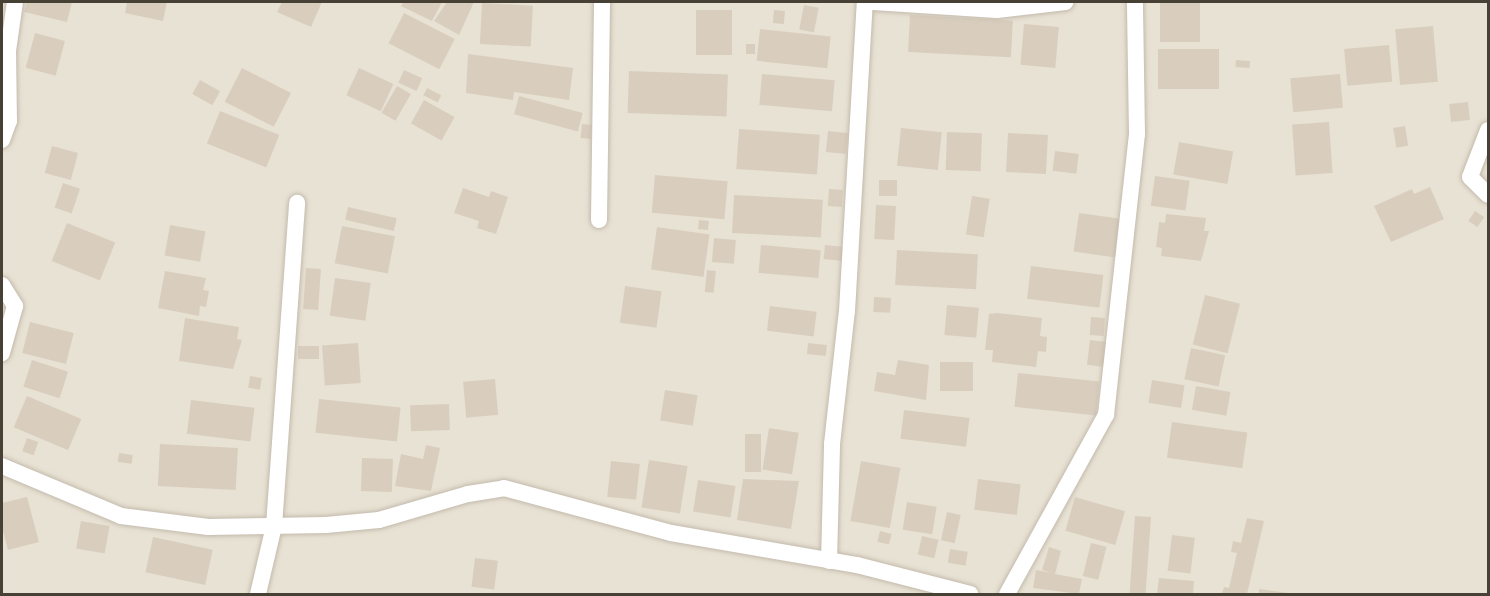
<!DOCTYPE html>
<style>
body{margin:0}
#map{position:relative;width:1490px;height:596px;overflow:hidden;background:#f4f0e7;font-family:"Golos Text",sans-serif}
div>[style]{position:absolute}
[style*='--x']{left:calc(var(--x)*1px);top:calc(var(--y)*1px);width:calc(var(--w)*1px);rotate:calc(var(--a)*1deg)}
.residential>*{inset:0;background:#e8e2d4;transform-origin:0 0}
.building>*{inset:0;background:#d9cebe;transform-origin:0 0}
.roads{filter:drop-shadow(0 0 2px #c3baac) drop-shadow(0 0 2px #c3baac)}
.street>*{height:16px;margin:-8px;padding:0 8px;transform-origin:8px;border-radius:8px;background:#fff}
span{translate:-50% -50%;white-space:nowrap;text-align:center;line-height:1.15;-webkit-text-stroke:4.5px #fff;paint-order:stroke}
.frame{position:absolute;inset:0;border:3px solid #474035;pointer-events:none}
</style>
<div id="map">
<div class="residential">
<i style="left:2px;top:2px;width:1486px;height:592px"></i>
</div>
<div class="building">
<i style="clip-path:polygon(27px 2px,72px 2px,67px 22px,24px 12px)"></i>
<i style="clip-path:polygon(127px 2px,167px 2px,163px 21px,125px 13px)"></i>
<i style="clip-path:polygon(282px 2px,322px 2px,311px 27px,277px 12px)"></i>
<i style="clip-path:polygon(404px 2px,442px 2px,432px 21px,401px 6px)"></i>
<i style="clip-path:polygon(447px 2px,474px 2px,459px 35px,434px 21px)"></i>
<i style="left:1160px;top:2px;width:40px;height:40px"></i>
<i style="left:482px;top:3px;width:51px;height:41px;rotate:3deg"></i>
<i style="left:804px;top:5px;width:15px;height:25px;rotate:11deg"></i>
<i style="left:696px;top:10px;width:36px;height:45px"></i>
<i style="left:774px;top:10px;width:11px;height:13px;rotate:5deg"></i>
<i style="left:404px;top:13px;width:57px;height:34px;rotate:27deg"></i>
<i style="left:910px;top:15px;width:103px;height:37px;rotate:3deg"></i>
<i style="left:1024px;top:24px;width:35px;height:41px;rotate:5deg"></i>
<i style="left:1433px;top:26px;width:56px;height:38px;rotate:85deg"></i>
<i style="left:760px;top:29px;width:71px;height:32px;rotate:6deg"></i>
<i style="left:35px;top:33px;width:31px;height:36px;rotate:15deg"></i>
<i style="left:746px;top:44px;width:9px;height:10px"></i>
<i style="left:1389px;top:45px;width:37px;height:45px;rotate:85deg"></i>
<i style="left:1158px;top:49px;width:61px;height:40px"></i>
<i style="clip-path:polygon(468px 54px,573px 68px,569px 100px,514px 92px,513px 100px,466px 93px)"></i>
<i style="left:1236px;top:60px;width:14px;height:7px;rotate:4deg"></i>
<i style="left:242px;top:68px;width:55px;height:38px;rotate:27deg"></i>
<i style="left:359px;top:68px;width:38px;height:30px;rotate:25deg"></i>
<i style="left:404px;top:70px;width:20px;height:14px;rotate:24deg"></i>
<i style="left:629px;top:71px;width:99px;height:42px;rotate:2deg"></i>
<i style="left:762px;top:74px;width:73px;height:31px;rotate:5deg"></i>
<i style="left:1340px;top:74px;width:34px;height:50px;rotate:85deg"></i>
<i style="left:200px;top:80px;width:23px;height:16px;rotate:29deg"></i>
<i style="left:397px;top:86px;width:16px;height:31px;rotate:30deg"></i>
<i style="left:427px;top:88px;width:16px;height:8px;rotate:27deg"></i>
<i style="left:519px;top:96px;width:66px;height:19px;rotate:15deg"></i>
<i style="left:424px;top:100px;width:35px;height:27px;rotate:29deg"></i>
<i style="left:1468px;top:102px;width:18px;height:19px;rotate:84deg"></i>
<i style="left:220px;top:111px;width:64px;height:35px;rotate:22deg"></i>
<i style="left:1329px;top:122px;width:51px;height:37px;rotate:86deg"></i>
<i style="left:582px;top:124px;width:10px;height:14px;rotate:6deg"></i>
<i style="left:1405px;top:126px;width:20px;height:12px;rotate:81deg"></i>
<i style="left:901px;top:128px;width:41px;height:38px;rotate:6deg"></i>
<i style="left:739px;top:129px;width:81px;height:40px;rotate:4deg"></i>
<i style="left:828px;top:131px;width:20px;height:21px;rotate:6deg"></i>
<i style="left:947px;top:132px;width:35px;height:38px;rotate:2deg"></i>
<i style="left:1008px;top:133px;width:40px;height:39px;rotate:3deg"></i>
<i style="left:1179px;top:142px;width:55px;height:33px;rotate:10deg"></i>
<i style="left:52px;top:146px;width:27px;height:28px;rotate:15deg"></i>
<i style="left:1055px;top:151px;width:24px;height:20px;rotate:7deg"></i>
<i style="left:655px;top:175px;width:73px;height:38px;rotate:5deg"></i>
<i style="left:1155px;top:176px;width:35px;height:30px;rotate:8deg"></i>
<i style="left:897px;top:180px;width:16px;height:18px;rotate:90deg"></i>
<i style="left:63px;top:183px;width:18px;height:26px;rotate:19deg"></i>
<i style="clip-path:polygon(1430px 187px,1444px 219px,1391px 242px,1374px 206px,1412px 189px,1414px 194px)"></i>
<i style="clip-path:polygon(463px 188px,489px 197px,491px 191px,508px 197px,496px 234px,477px 228px,479px 221px,454px 213px)"></i>
<i style="left:829px;top:189px;width:14px;height:17px;rotate:4deg"></i>
<i style="left:734px;top:195px;width:89px;height:38px;rotate:3deg"></i>
<i style="left:972px;top:196px;width:18px;height:39px;rotate:9deg"></i>
<i style="left:876px;top:205px;width:20px;height:34px;rotate:3deg"></i>
<i style="left:348px;top:207px;width:50px;height:13px;rotate:13deg"></i>
<i style="left:1475px;top:211px;width:11px;height:12px;rotate:34deg"></i>
<i style="left:1079px;top:213px;width:44px;height:39px;rotate:8deg"></i>
<i style="clip-path:polygon(1166px 214px,1206px 218px,1204px 231px,1209px 231px,1201px 261px,1161px 256px,1162px 248px,1156px 247px,1159px 222px,1165px 223px)"></i>
<i style="left:699px;top:220px;width:10px;height:9px;rotate:6deg"></i>
<i style="left:67px;top:223px;width:52px;height:41px;rotate:22deg"></i>
<i style="left:170px;top:225px;width:36px;height:31px;rotate:10deg"></i>
<i style="left:342px;top:226px;width:54px;height:38px;rotate:11deg"></i>
<i style="left:657px;top:227px;width:53px;height:43px;rotate:8deg"></i>
<i style="left:714px;top:238px;width:22px;height:24px;rotate:5deg"></i>
<i style="left:761px;top:245px;width:60px;height:28px;rotate:5deg"></i>
<i style="left:825px;top:245px;width:19px;height:14px;rotate:6deg"></i>
<i style="left:897px;top:250px;width:81px;height:35px;rotate:3deg"></i>
<i style="left:1031px;top:266px;width:73px;height:33px;rotate:7deg"></i>
<i style="left:306px;top:268px;width:15px;height:41px;rotate:4deg"></i>
<i style="left:707px;top:270px;width:9px;height:22px;rotate:6deg"></i>
<i style="clip-path:polygon(165px 271px,206px 278px,203px 290px,209px 291px,206px 307px,200px 306px,199px 316px,158px 308px)"></i>
<i style="left:335px;top:278px;width:36px;height:38px;rotate:8deg"></i>
<i style="left:625px;top:286px;width:37px;height:37px;rotate:8deg"></i>
<i style="left:1205px;top:295px;width:36px;height:51px;rotate:14deg"></i>
<i style="left:874px;top:297px;width:17px;height:15px;rotate:3deg"></i>
<i style="left:947px;top:305px;width:32px;height:30px;rotate:5deg"></i>
<i style="left:770px;top:306px;width:47px;height:25px;rotate:7deg"></i>
<i style="clip-path:polygon(997px 313px,1042px 318px,1040px 336px,1047px 337px,1046px 352px,1038px 351px,1036px 367px,992px 362px,993px 350px,985px 350px,989px 314px)"></i>
<i style="left:1091px;top:317px;width:14px;height:18px;rotate:4deg"></i>
<i style="clip-path:polygon(185px 318px,239px 327px,237px 339px,242px 340px,233px 369px,179px 361px)"></i>
<i style="left:30px;top:322px;width:45px;height:32px;rotate:14deg"></i>
<i style="left:1090px;top:340px;width:17px;height:25px;rotate:7deg"></i>
<i style="left:358px;top:343px;width:40px;height:36px;rotate:86deg"></i>
<i style="left:808px;top:343px;width:19px;height:11px;rotate:6deg"></i>
<i style="left:298px;top:346px;width:21px;height:13px"></i>
<i style="left:1191px;top:348px;width:35px;height:32px;rotate:12deg"></i>
<i style="left:32px;top:360px;width:38px;height:28px;rotate:18deg"></i>
<i style="clip-path:polygon(898px 360px,929px 365px,926px 400px,874px 391px,877px 372px,895px 375px)"></i>
<i style="left:940px;top:362px;width:33px;height:29px"></i>
<i style="left:1018px;top:373px;width:82px;height:34px;rotate:6deg"></i>
<i style="left:250px;top:376px;width:12px;height:12px;rotate:9deg"></i>
<i style="left:495px;top:379px;width:36px;height:32px;rotate:85deg"></i>
<i style="left:1152px;top:380px;width:33px;height:23px;rotate:9deg"></i>
<i style="left:1196px;top:386px;width:35px;height:24px;rotate:10deg"></i>
<i style="left:665px;top:390px;width:33px;height:31px;rotate:9deg"></i>
<i style="left:27px;top:396px;width:59px;height:34px;rotate:23deg"></i>
<i style="left:319px;top:399px;width:82px;height:34px;rotate:6deg"></i>
<i style="left:191px;top:400px;width:64px;height:34px;rotate:7deg"></i>
<i style="left:449px;top:404px;width:26px;height:39px;rotate:88deg"></i>
<i style="left:904px;top:410px;width:66px;height:29px;rotate:7deg"></i>
<i style="left:1172px;top:422px;width:76px;height:36px;rotate:8deg"></i>
<i style="left:769px;top:428px;width:30px;height:42px;rotate:9deg"></i>
<i style="left:745px;top:434px;width:16px;height:38px"></i>
<i style="left:27px;top:438px;width:12px;height:14px;rotate:20deg"></i>
<i style="left:160px;top:444px;width:78px;height:42px;rotate:3deg"></i>
<i style="clip-path:polygon(426px 445px,440px 448px,431px 491px,395px 486px,401px 454px,423px 459px)"></i>
<i style="left:119px;top:453px;width:14px;height:9px;rotate:8deg"></i>
<i style="left:362px;top:458px;width:31px;height:33px;rotate:2deg"></i>
<i style="left:649px;top:460px;width:39px;height:48px;rotate:9deg"></i>
<i style="left:611px;top:461px;width:29px;height:36px;rotate:6deg"></i>
<i style="left:861px;top:461px;width:40px;height:61px;rotate:10deg"></i>
<i style="clip-path:polygon(743px 479px,799px 481px,791px 529px,737px 520px)"></i>
<i style="left:978px;top:479px;width:43px;height:31px;rotate:7deg"></i>
<i style="left:698px;top:480px;width:38px;height:32px;rotate:9deg"></i>
<i style="clip-path:polygon(27px 497px,39px 542px,8px 550px,2px 527px,2px 503px)"></i>
<i style="left:1075px;top:497px;width:52px;height:35px;rotate:16deg"></i>
<i style="left:907px;top:502px;width:30px;height:28px;rotate:9deg"></i>
<i style="left:947px;top:512px;width:14px;height:29px;rotate:12deg"></i>
<i style="left:1135px;top:516px;width:16px;height:78px;rotate:4deg"></i>
<i style="clip-path:polygon(1247px 518px,1264px 521px,1247px 594px,1222px 594px,1224px 587px,1229px 588px,1237px 553px,1231px 552px,1233px 541px,1241px 543px)"></i>
<i style="left:81px;top:521px;width:29px;height:28px;rotate:10deg"></i>
<i style="left:880px;top:531px;width:12px;height:11px;rotate:14deg"></i>
<i style="left:1172px;top:535px;width:23px;height:36px;rotate:7deg"></i>
<i style="left:922px;top:536px;width:17px;height:19px;rotate:13deg"></i>
<i style="left:153px;top:537px;width:61px;height:36px;rotate:12deg"></i>
<i style="left:1091px;top:543px;width:16px;height:34px;rotate:14deg"></i>
<i style="clip-path:polygon(1049px 547px,1061px 551px,1055px 574px,1082px 579px,1079px 594px,1033px 588px,1036px 570px,1052px 573px,1042px 570px)"></i>
<i style="left:950px;top:549px;width:18px;height:14px;rotate:9deg"></i>
<i style="left:475px;top:558px;width:23px;height:29px;rotate:7deg"></i>
<i style="clip-path:polygon(1159px 578px,1194px 581px,1193px 594px,1157px 594px)"></i>
<i style="clip-path:polygon(1259px 589px,1289px 593px,1289px 594px,1259px 594px)"></i>
</div>
<div class="roads">
<div class="street">
<i style="--x:873;--y:2;--w:124;--a:3.7"></i>
<i style="--x:997;--y:10;--w:69;--a:-6.6"></i>
<i style="--x:1488;--y:130;--w:50;--a:111"></i>
<i style="--x:1470;--y:177;--w:25;--a:45"></i>
<i style="--x:2;--y:140;--w:20;--a:-70"></i>
<i style="--x:9;--y:121;--w:70;--a:-90.8"></i>
<i style="--x:8;--y:51;--w:49;--a:-81.9"></i>
<i style="--x:599;--y:220;--w:218;--a:-89.2"></i>
<i style="--x:2;--y:285;--w:25;--a:58"></i>
<i style="--x:15;--y:306;--w:49;--a:105.5"></i>
<i style="--x:2;--y:466;--w:129;--a:22.8"></i>
<i style="--x:121;--y:516;--w:88;--a:7.2"></i>
<i style="--x:208;--y:527;--w:118;--a:-1"></i>
<i style="--x:326;--y:525;--w:53;--a:-5.4"></i>
<i style="--x:379;--y:520;--w:93;--a:-16.3"></i>
<i style="--x:468;--y:494;--w:36;--a:-9"></i>
<i style="--x:504;--y:488;--w:173;--a:15.1"></i>
<i style="--x:671;--y:533;--w:189;--a:9.8"></i>
<i style="--x:857;--y:565;--w:117;--a:14.4"></i>
<i style="--x:829;--y:561;--w:117;--a:-88.5"></i>
<i style="--x:832;--y:444;--w:134;--a:-83.6"></i>
<i style="--x:847;--y:311;--w:310;--a:-86.7"></i>
<i style="--x:258;--y:594;--w:70;--a:-76.8"></i>
<i style="--x:274;--y:526;--w:324;--a:-85.9"></i>
<i style="--x:1007;--y:594;--w:205;--a:-61.1"></i>
<i style="--x:1106;--y:415;--w:283;--a:-83.7"></i>
<i style="--x:1137;--y:134;--w:132;--a:-90.9"></i>
</div>
</div>
<div class="frame"></div>
</div>
